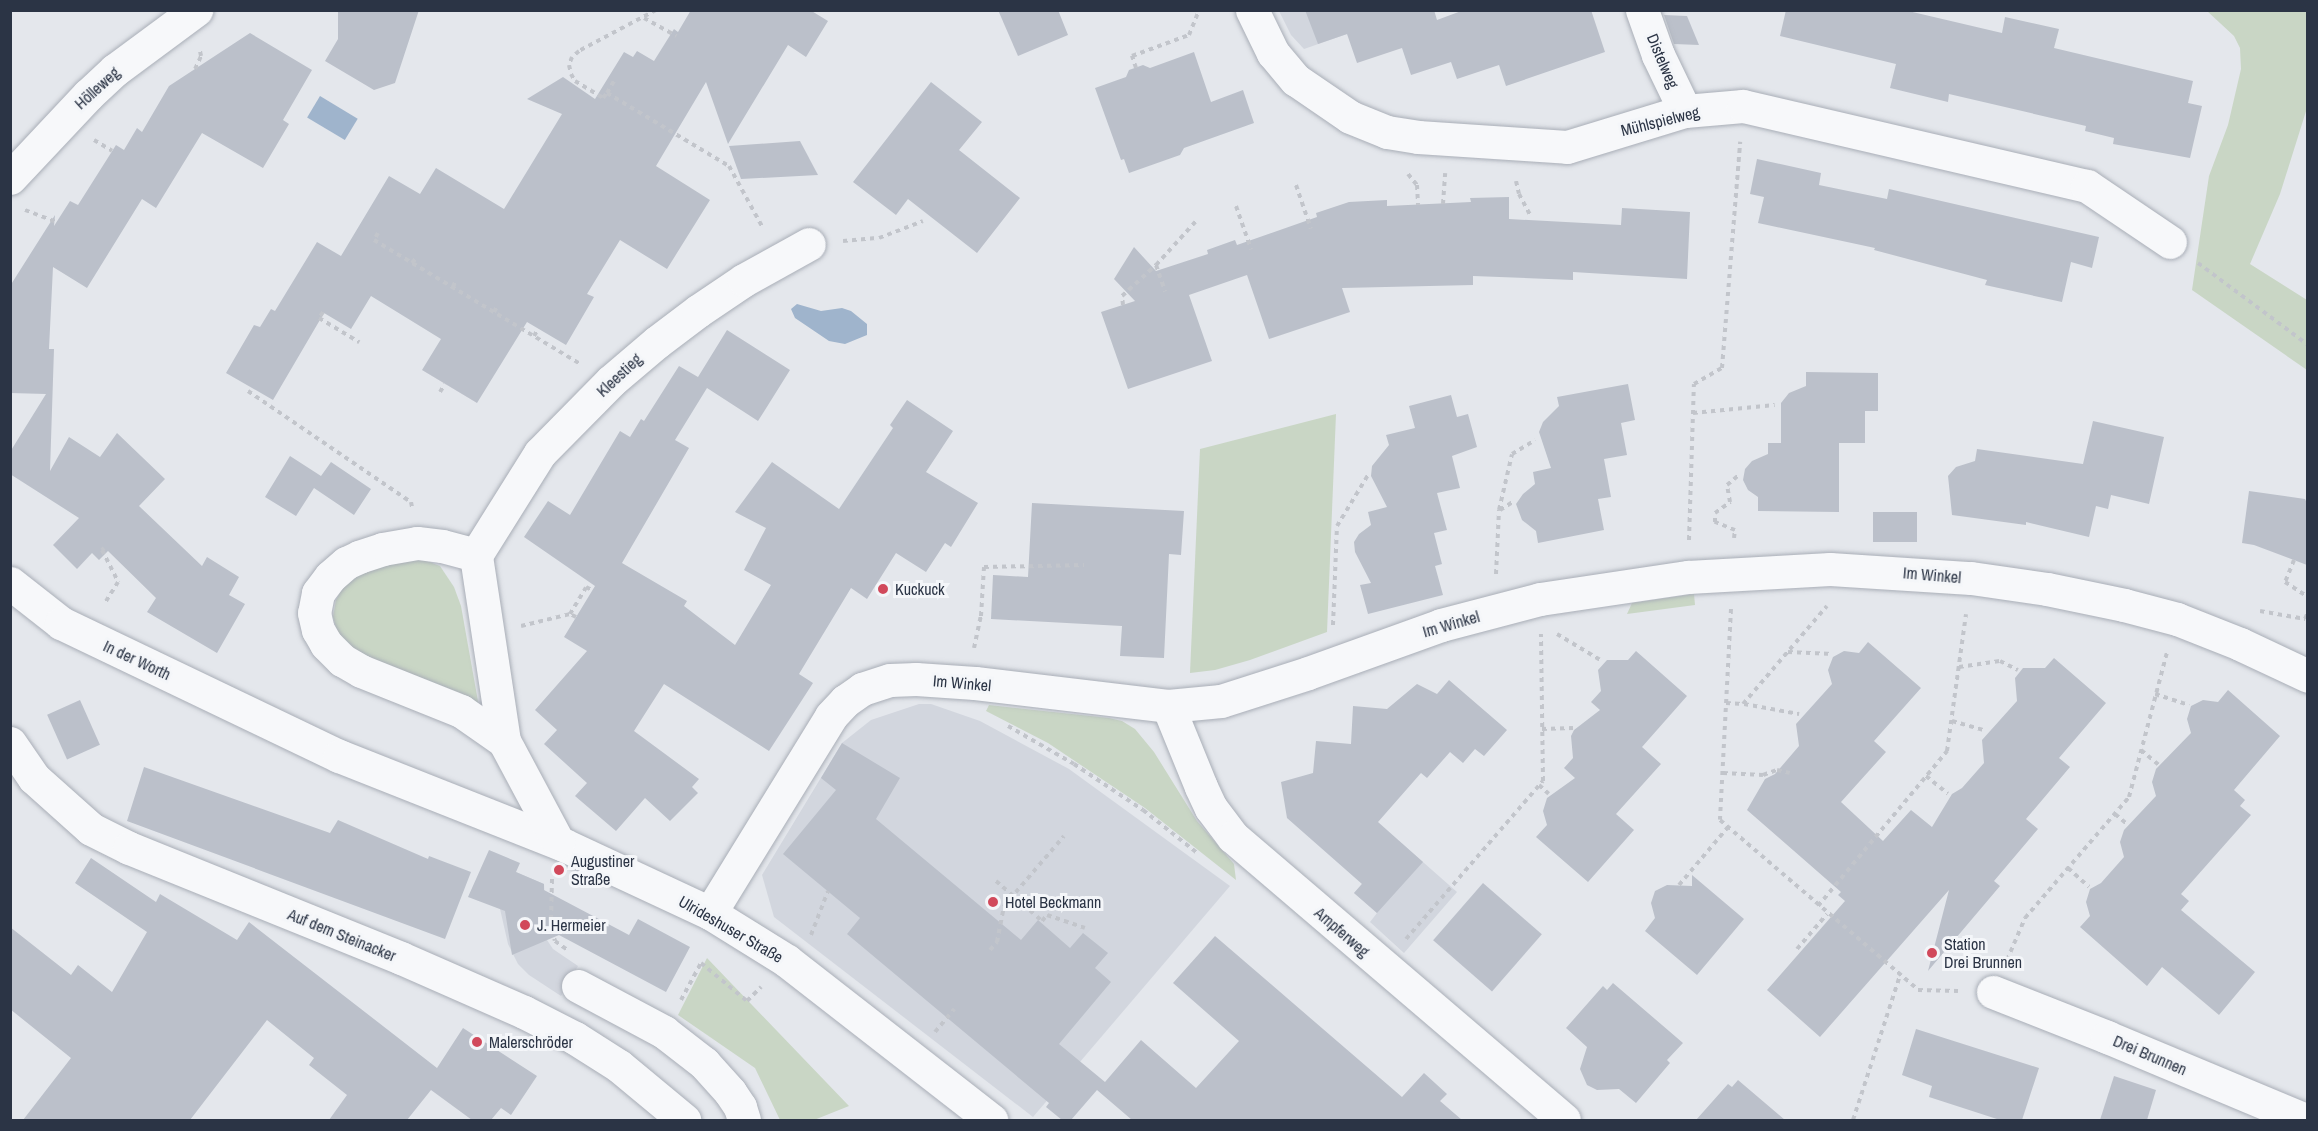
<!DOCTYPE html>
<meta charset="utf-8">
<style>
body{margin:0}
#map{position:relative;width:2318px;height:1131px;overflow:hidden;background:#e4e7ec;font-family:"Archivo Narrow",sans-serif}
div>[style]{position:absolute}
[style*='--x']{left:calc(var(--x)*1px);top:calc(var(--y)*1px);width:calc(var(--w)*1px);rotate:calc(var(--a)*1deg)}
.built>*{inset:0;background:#d2d6de}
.green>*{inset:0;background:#c9d6c5}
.water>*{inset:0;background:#9fb4cc;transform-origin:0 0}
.building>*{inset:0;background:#bbc0ca;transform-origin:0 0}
.path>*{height:4px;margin-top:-2px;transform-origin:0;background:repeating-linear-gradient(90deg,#c2c5cb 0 4.5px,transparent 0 9px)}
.roads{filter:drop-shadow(0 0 2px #a9aeb7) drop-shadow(0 0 2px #a9aeb7)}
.minor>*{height:33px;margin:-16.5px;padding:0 16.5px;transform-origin:16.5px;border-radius:16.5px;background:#f7f8fa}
.dots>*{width:16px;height:16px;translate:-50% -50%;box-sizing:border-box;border:3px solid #f4f6f9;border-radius:50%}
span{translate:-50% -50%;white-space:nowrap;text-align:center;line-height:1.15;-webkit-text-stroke:6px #f4f6f9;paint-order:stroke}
.street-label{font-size:16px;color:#2b3445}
.poi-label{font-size:16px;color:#2b3445}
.left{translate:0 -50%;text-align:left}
.frame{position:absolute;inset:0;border:12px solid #2b3445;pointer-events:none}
</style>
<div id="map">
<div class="built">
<i style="clip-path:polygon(1279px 11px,1339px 11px,1347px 34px,1304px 49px,1291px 35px)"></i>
<i style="clip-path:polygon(919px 704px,931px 704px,980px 721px,1069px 769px,1230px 886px,1033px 1117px,774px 917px,762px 875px,842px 743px,871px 720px)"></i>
<i style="clip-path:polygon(1399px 841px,1457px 892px,1404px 953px,1370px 922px,1377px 913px,1354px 893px)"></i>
<i style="clip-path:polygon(511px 870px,544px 884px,547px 940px,553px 949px,578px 966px,561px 996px,529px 975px,518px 964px,508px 944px,498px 900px)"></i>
</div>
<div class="green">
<i style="clip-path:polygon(2207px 11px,2307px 11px,2307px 108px,2280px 194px,2250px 264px,2307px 300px,2307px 370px,2192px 290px,2209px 176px,2228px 125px,2241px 69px,2240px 48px,2234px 36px)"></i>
<i style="clip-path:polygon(1336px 414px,1327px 632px,1250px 660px,1215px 670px,1190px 673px,1200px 449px)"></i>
<i style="clip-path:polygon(417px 557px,440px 566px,454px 587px,461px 606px,479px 707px,364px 662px,338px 634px,333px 617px,336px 600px,344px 585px,359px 572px)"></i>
<i style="clip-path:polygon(1694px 594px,1695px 605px,1627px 614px,1632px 603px)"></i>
<i style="clip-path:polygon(989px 705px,1109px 718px,1122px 721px,1135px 729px,1154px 752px,1197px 821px,1234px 864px,1236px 880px,1145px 808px,1048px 743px,986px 711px)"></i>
<i style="clip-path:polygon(707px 958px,849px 1106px,814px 1120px,780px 1120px,755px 1068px,678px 1015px)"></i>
</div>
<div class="water">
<i style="left:320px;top:96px;width:44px;height:25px;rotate:31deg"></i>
<i style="clip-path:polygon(797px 304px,821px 311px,842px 308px,851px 311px,867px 324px,867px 335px,845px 344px,829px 341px,795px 318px,791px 309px)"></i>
</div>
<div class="building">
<i style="clip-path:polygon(338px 10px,419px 10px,395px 83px,374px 90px,325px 61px,338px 39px)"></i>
<i style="clip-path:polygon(691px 10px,810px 10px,828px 21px,806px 57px,788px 45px,728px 144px,706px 82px,656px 166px,710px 200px,667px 269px,620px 240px,587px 294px,594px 297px,566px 345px,527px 322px,477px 403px,422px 370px,441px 339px,371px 296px,351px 329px,324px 313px,273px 400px,226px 373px,254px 325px,260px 327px,271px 309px,275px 311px,317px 242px,341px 256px,389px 176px,420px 194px,436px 168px,504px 209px,562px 114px,527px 99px,563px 77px,595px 99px,624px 52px,633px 57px,637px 51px,654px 61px,674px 29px,678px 32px)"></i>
<i style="clip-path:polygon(998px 10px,1058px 10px,1068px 35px,1018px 56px)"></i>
<i style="clip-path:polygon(1305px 10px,1434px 10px,1437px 20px,1464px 10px,1591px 10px,1605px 52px,1506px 86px,1499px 65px,1457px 79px,1451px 62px,1411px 75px,1402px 48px,1357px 63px,1347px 34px,1318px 44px)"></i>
<i style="clip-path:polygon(1786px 10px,1904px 10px,2002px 33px,2005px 17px,2059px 29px,2054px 48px,2193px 81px,2188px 103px,2202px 106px,2190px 158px,2113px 144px,2114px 138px,2085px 131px,2086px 126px,1949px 94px,1948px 102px,1890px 88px,1896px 64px,1780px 36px)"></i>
<i style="clip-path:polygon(1664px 15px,1687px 16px,1699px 45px,1674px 44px)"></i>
<i style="clip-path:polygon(250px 33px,312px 70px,283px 120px,289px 124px,263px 168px,202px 133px,156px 208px,142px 199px,87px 288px,53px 267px,49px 349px,54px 349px,50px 471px,69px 437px,100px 457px,117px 433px,165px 479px,139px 506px,202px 566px,207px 557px,239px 577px,229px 595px,245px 604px,217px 653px,147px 612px,156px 598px,108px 551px,99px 560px,92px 553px,77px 569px,53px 545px,79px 518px,10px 474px,10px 452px,46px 394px,10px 393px,10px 286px,55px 215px,54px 226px,70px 201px,78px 205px,116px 145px,124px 150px,137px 128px,142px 132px,169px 86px)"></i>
<i style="clip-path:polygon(1194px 52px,1211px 102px,1243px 90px,1254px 123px,1184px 148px,1180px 155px,1129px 173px,1124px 159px,1121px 160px,1095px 88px,1126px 77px,1129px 70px,1143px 65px,1150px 68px)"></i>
<i style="clip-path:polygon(931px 82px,982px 122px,959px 150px,1020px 198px,977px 253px,908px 199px,896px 215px,853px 182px)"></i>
<i style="clip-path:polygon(800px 141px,818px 175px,741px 179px,729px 146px)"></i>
<i style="clip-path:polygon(1757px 159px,1821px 173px,1819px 185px,1887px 199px,1889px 189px,2099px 237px,2092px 268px,2071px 262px,2062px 302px,1985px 285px,1987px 280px,1874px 250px,1875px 248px,1758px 223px,1764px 197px,1750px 194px)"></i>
<i style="clip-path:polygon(1509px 197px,1509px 219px,1621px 225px,1622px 208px,1690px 212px,1687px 279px,1573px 272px,1573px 280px,1473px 276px,1473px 285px,1342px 288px,1350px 312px,1269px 339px,1247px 275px,1189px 295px,1212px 361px,1128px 389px,1101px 312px,1135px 301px,1114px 279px,1134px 247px,1156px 271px,1208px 254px,1207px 250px,1235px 240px,1237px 245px,1317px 217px,1316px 213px,1349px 202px,1387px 200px,1387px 206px,1471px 202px,1470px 198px)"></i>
<i style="clip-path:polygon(727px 330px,790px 370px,758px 421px,707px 388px,675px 440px,689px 448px,622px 563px,687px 601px,684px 606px,735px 645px,771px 585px,744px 570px,766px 528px,735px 512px,772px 462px,839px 509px,893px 428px,890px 425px,907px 400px,953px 431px,926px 472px,978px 503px,951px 547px,945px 543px,926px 572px,896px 553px,867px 599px,851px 588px,799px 674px,813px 683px,769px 751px,664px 684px,634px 731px,699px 779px,692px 787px,698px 793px,670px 821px,645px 798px,616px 831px,575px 796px,587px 783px,544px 744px,557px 730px,535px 710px,587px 651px,564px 637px,595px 586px,524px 537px,548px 501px,570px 515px,620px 431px,630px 437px,641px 419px,644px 421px,679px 366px,698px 377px)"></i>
<i style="clip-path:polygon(1806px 372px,1878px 373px,1878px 411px,1865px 411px,1865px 443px,1839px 443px,1839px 512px,1758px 511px,1758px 497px,1748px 490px,1743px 480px,1745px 469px,1752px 461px,1768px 454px,1768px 443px,1781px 443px,1781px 403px,1789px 393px,1806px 386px)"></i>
<i style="clip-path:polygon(1628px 384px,1635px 420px,1621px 423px,1627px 455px,1604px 459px,1611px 497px,1598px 499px,1604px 530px,1538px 543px,1536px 531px,1522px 520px,1516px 504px,1523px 494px,1535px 484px,1533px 472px,1551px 468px,1539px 432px,1543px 422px,1559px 406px,1557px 397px)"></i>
<i style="clip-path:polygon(1451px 395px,1457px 417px,1468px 414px,1477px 447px,1452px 456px,1460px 488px,1437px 493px,1447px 530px,1434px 533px,1442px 564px,1435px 566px,1443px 595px,1368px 614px,1360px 585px,1371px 583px,1355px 552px,1354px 542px,1359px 534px,1371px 525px,1368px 512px,1387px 507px,1371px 476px,1372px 466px,1389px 445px,1386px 435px,1415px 428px,1409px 406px)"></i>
<i style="clip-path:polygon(2093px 421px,2164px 437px,2149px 504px,2111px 495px,2108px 509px,2096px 506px,2089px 537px,2026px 522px,2026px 525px,1952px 515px,1948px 476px,1956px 467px,1975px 461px,1977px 449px,2083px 464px)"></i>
<i style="clip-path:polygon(290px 456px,321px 476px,331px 462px,371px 489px,354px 515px,314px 488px,296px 516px,265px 497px)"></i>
<i style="clip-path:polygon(2249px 491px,2305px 499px,2307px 503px,2307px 565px,2254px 545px,2242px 543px)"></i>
<i style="clip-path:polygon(1032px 503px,1184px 511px,1181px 555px,1169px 554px,1164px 658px,1120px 656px,1122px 626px,991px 619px,993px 575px,1028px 577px)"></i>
<i style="left:1917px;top:512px;width:30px;height:44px;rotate:90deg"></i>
<i style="clip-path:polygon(1868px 642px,1921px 688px,1874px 741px,1886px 752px,1841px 802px,1883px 841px,1911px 810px,1932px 827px,1952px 794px,1962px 788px,1984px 763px,1982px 740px,2017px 701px,2015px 678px,2023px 668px,2045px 668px,2054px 658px,2106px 703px,2059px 758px,2070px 767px,2026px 819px,2038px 829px,1994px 881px,2000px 886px,1928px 971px,1949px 890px,1820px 1037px,1767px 990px,1845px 901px,1838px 895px,1841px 892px,1747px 810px,1765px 779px,1775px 774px,1799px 746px,1796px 724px,1832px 684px,1828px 670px,1833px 657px,1844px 651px,1859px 653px)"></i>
<i style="clip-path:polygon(1636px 651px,1687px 696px,1642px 747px,1661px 764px,1616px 814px,1634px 830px,1588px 882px,1536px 837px,1547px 825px,1543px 811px,1547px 798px,1575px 778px,1564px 768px,1573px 758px,1571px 736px,1574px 730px,1600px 710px,1591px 702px,1601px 691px,1598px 670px,1607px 660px,1628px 660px)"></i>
<i style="clip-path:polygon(1449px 680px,1507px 730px,1484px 756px,1475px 749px,1463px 763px,1450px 752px,1427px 778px,1421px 773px,1378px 822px,1423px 862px,1377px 913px,1354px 893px,1362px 884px,1287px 818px,1281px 782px,1313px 773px,1316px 741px,1351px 744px,1353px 706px,1387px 709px,1417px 684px,1437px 694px)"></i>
<i style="clip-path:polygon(2228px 690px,2280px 736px,2234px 790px,2245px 800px,2240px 806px,2251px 815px,2181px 894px,2189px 901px,2181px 910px,2255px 972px,2219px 1015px,2162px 967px,2147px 986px,2080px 927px,2090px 916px,2086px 902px,2090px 889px,2101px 883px,2124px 857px,2120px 842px,2124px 830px,2156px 796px,2152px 782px,2156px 769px,2191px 733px,2187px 719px,2191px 706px,2203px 700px,2218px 702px)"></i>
<i style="left:80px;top:700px;width:49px;height:36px;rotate:66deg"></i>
<i style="clip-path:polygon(842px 743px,900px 778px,876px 819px,1021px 940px,1038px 920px,1070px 948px,1083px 933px,1108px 953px,1095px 968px,1111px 982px,1059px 1044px,1105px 1082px,1141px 1040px,1196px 1088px,1239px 1041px,1173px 983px,1215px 936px,1402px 1097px,1424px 1073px,1447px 1094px,1440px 1101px,1462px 1120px,1132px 1120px,1097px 1090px,1071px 1120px,1062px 1120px,1046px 1107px,1049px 1103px,847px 934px,860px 918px,783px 854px,836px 790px,821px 778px)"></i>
<i style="clip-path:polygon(144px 767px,330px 833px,338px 820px,428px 859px,429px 856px,471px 872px,445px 939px,127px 821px)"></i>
<i style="clip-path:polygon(489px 850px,520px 863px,516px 872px,544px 884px,544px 890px,629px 935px,638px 919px,690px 947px,666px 992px,559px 935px,512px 955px,505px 911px,468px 897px)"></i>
<i style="clip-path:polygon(91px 858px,156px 902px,160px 894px,237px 940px,249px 922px,437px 1068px,463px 1028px,537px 1076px,511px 1115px,501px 1108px,491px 1120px,472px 1120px,431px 1090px,407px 1120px,329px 1120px,347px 1095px,309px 1065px,314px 1058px,267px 1020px,190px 1120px,23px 1120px,71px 1058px,10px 1009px,10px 927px,71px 975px,78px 965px,112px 992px,147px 932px,75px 883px)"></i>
<i style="clip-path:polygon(1692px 875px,1744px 919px,1697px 975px,1645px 931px,1655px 918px,1651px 903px,1655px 891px,1667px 885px,1692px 886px)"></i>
<i style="left:1483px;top:883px;width:78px;height:76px;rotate:41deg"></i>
<i style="clip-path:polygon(1613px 983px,1683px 1043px,1667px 1060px,1670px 1063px,1636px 1103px,1619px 1089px,1597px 1090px,1587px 1085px,1580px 1069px,1587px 1047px,1566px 1028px,1603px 986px,1607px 990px)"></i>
<i style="clip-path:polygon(1916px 1029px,2039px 1068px,2022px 1120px,2000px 1120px,1929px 1097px,1932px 1086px,1902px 1075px)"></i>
<i style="clip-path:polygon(2114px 1076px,2156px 1090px,2147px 1120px,2100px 1120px)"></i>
<i style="clip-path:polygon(1738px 1080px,1785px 1120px,1696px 1120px,1728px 1084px,1732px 1087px)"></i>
</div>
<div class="path">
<i style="--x:656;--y:10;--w:87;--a:152"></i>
<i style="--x:579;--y:51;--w:9;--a:139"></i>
<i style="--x:572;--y:57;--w:9;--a:111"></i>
<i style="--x:569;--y:65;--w:9;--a:77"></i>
<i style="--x:571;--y:74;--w:8;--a:60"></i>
<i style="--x:575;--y:81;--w:33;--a:31"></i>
<i style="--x:603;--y:98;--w:6;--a:-51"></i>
<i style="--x:607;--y:93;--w:142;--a:30.9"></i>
<i style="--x:729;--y:166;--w:71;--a:61.3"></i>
<i style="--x:644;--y:18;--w:37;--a:29"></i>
<i style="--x:1136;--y:68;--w:13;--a:-108"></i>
<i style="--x:1132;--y:56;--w:61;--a:-20.2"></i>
<i style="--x:1189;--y:35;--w:27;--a:-68"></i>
<i style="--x:195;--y:69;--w:14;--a:-65"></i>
<i style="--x:201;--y:56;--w:5;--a:-101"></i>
<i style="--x:607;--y:93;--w:14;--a:-60"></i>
<i style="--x:94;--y:140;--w:21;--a:31"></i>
<i style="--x:1408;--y:174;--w:14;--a:51"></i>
<i style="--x:1417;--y:185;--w:20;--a:87"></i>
<i style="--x:1516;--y:181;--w:13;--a:77"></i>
<i style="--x:1519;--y:194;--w:26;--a:62"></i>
<i style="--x:1296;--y:185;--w:46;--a:71.2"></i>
<i style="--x:1443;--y:204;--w:31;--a:-86"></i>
<i style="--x:1236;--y:206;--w:46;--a:70.8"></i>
<i style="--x:25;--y:210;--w:34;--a:21"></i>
<i style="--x:378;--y:233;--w:8;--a:120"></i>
<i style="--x:374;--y:240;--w:239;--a:31"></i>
<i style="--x:843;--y:241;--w:36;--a:-5"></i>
<i style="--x:879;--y:238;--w:47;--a:-21.1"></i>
<i style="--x:412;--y:263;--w:8;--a:-50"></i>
<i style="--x:2198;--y:263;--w:137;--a:36.7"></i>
<i style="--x:1156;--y:265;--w:28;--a:71"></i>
<i style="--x:453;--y:287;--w:8;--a:-67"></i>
<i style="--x:1123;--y:305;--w:9;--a:-96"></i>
<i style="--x:1122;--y:296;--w:46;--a:-42.4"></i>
<i style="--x:1156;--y:265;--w:62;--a:-47.6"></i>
<i style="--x:323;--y:312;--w:7;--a:124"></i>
<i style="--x:319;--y:318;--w:47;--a:31"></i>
<i style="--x:494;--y:312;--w:8;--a:-60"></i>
<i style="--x:534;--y:336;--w:8;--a:-60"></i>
<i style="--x:248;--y:391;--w:197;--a:34.3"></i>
<i style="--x:411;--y:502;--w:5;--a:79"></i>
<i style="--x:440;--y:392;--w:9;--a:-58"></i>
<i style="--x:1693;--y:413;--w:82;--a:-5.6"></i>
<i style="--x:1500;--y:510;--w:15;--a:-32"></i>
<i style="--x:1734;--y:538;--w:8;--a:-83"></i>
<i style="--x:1735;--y:530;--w:22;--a:-158"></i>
<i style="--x:1715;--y:522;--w:9;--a:-90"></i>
<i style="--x:1715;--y:513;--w:19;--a:-36"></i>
<i style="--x:1730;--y:502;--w:17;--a:-100"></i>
<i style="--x:1727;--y:485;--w:17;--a:-40"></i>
<i style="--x:1689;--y:540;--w:156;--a:-88.2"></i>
<i style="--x:1694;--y:384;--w:32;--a:-30"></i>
<i style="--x:1722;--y:368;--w:227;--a:-85.4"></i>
<i style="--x:104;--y:548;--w:3;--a:135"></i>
<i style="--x:102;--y:550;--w:36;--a:63"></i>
<i style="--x:118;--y:582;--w:26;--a:122"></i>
<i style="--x:2294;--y:560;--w:24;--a:112"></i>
<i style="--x:2285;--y:582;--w:27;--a:33"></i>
<i style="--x:1496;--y:574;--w:64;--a:-87.3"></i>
<i style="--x:1499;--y:510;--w:57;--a:-76.9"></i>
<i style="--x:1512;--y:454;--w:27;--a:-31"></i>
<i style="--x:1731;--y:609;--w:211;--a:93"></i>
<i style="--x:1720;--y:820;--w:261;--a:40.6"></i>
<i style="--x:1918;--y:990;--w:40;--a:1.4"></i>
<i style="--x:2260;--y:611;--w:46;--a:10.1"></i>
<i style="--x:2305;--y:619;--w:8;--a:-67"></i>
<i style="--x:576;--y:617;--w:7;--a:-153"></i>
<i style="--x:570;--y:614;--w:31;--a:-59"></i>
<i style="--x:586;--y:587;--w:7;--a:27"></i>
<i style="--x:1333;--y:625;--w:99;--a:-87.7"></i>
<i style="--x:1337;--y:526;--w:60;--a:-58.7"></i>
<i style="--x:521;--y:626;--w:50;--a:-13.8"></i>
<i style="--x:1557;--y:634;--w:52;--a:31"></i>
<i style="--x:974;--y:648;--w:33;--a:-78"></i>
<i style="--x:981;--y:616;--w:49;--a:-86.5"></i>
<i style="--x:984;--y:567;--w:100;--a:-1.1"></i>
<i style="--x:1788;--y:652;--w:45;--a:2.5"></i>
<i style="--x:1959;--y:667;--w:41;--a:-8.3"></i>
<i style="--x:2000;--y:661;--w:20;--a:27"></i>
<i style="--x:2155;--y:694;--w:36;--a:18"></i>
<i style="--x:1726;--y:703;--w:17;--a:3"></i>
<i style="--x:1743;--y:704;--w:129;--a:-49.4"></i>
<i style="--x:1744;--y:704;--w:56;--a:10.3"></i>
<i style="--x:1952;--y:721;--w:35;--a:16"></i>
<i style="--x:1008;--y:726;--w:76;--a:29.9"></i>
<i style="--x:1074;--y:764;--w:83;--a:33.7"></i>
<i style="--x:1143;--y:810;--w:68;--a:38.4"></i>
<i style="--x:1542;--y:729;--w:31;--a:-2"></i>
<i style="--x:2141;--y:750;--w:23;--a:40"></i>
<i style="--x:1723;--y:773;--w:40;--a:2.9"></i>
<i style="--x:1763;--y:775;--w:15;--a:-20"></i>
<i style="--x:1777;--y:770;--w:13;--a:13"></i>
<i style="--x:1926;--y:776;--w:28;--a:39"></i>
<i style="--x:1539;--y:785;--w:13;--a:42"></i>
<i style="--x:2115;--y:814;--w:16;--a:40"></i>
<i style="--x:2068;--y:868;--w:28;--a:42"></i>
<i style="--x:552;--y:879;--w:42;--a:91.4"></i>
<i style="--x:551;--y:921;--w:20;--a:79"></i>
<i style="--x:555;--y:941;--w:17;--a:36"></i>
<i style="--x:996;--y:881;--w:61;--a:41"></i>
<i style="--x:1042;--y:921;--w:8;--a:-50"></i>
<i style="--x:1047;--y:915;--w:40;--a:18.9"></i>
<i style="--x:1679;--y:885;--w:76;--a:-49.8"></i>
<i style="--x:1818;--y:906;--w:202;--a:-50.2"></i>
<i style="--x:1947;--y:751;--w:138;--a:-82.1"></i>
<i style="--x:811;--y:935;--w:47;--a:-68.9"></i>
<i style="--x:1406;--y:939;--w:209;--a:-49.1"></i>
<i style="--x:1543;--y:781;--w:147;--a:-90.8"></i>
<i style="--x:1797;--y:949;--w:46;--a:-49.4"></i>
<i style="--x:990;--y:950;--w:11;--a:-49"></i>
<i style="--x:997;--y:942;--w:37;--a:-79"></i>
<i style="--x:1004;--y:906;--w:92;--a:-49.4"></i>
<i style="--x:2007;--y:960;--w:46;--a:-66.8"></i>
<i style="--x:2025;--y:918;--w:160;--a:-49.3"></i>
<i style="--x:2129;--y:797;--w:150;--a:-75.3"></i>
<i style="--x:681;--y:1000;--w:42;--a:-61.6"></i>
<i style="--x:701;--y:963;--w:60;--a:39.6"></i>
<i style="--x:747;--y:1001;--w:20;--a:-45"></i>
<i style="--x:935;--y:1032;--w:30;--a:-50"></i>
<i style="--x:1853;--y:1120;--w:152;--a:-72"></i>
</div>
<div class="roads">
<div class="minor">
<i style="--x:1252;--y:10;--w:48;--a:64"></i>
<i style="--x:1273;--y:53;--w:35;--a:50"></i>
<i style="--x:1296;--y:80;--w:65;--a:34.4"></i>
<i style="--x:1350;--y:117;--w:40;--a:22"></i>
<i style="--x:1387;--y:132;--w:31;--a:9"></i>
<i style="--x:1418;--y:137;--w:149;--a:3.8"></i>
<i style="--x:1567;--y:147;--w:123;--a:-17"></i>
<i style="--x:1685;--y:111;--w:58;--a:-4.9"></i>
<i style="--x:1743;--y:106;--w:353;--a:13.1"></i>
<i style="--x:2087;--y:186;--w:100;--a:34"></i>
<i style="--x:1642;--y:10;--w:48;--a:70.4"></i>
<i style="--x:1658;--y:55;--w:62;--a:64.3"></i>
<i style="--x:10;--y:178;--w:114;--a:-46.8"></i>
<i style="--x:88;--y:95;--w:37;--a:-43"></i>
<i style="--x:115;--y:70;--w:101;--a:-36.5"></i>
<i style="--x:476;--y:555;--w:35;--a:-165"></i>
<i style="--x:442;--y:546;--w:25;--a:-173"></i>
<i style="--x:417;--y:543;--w:35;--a:170"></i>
<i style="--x:383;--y:549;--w:25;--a:162"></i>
<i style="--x:359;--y:557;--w:14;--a:155"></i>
<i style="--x:346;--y:563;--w:21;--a:139"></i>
<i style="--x:330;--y:577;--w:20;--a:127"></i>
<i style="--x:318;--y:593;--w:20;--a:101"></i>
<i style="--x:314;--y:613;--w:17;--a:77"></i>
<i style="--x:318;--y:630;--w:16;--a:60"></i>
<i style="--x:326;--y:644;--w:23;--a:45"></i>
<i style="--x:342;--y:660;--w:22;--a:30"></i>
<i style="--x:361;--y:671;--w:108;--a:21.8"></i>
<i style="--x:461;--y:711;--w:52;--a:34.9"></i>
<i style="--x:10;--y:583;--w:65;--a:38.1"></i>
<i style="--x:61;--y:623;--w:308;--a:25.6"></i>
<i style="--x:339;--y:756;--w:242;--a:21.6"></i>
<i style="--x:564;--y:845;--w:161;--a:25"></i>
<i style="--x:710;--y:913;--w:91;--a:31.9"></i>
<i style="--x:787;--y:961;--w:259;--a:37.9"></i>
<i style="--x:1168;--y:706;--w:87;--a:67.8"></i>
<i style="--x:1201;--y:787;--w:23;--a:65"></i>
<i style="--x:1211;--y:808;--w:36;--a:53"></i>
<i style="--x:1233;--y:837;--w:435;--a:40.5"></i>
<i style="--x:10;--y:743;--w:42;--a:55.6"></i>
<i style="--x:34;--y:778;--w:76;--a:41.8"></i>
<i style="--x:91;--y:829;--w:42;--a:26.6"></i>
<i style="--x:129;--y:848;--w:293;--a:22"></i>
<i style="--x:401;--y:958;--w:134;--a:23.7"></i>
<i style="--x:524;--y:1012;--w:57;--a:27"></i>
<i style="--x:575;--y:1038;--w:52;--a:32.5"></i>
<i style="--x:619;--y:1066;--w:85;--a:39.7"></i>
<i style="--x:558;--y:842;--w:115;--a:-118.1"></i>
<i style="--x:504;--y:741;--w:188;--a:-98.6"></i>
<i style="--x:476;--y:555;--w:120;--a:-57.9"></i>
<i style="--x:540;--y:453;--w:101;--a:-45.4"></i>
<i style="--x:611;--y:381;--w:60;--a:-40.3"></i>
<i style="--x:657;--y:342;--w:51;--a:-37.1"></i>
<i style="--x:698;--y:311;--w:55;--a:-34"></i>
<i style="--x:744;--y:280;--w:74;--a:-29"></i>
<i style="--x:710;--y:913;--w:231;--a:-58.4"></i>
<i style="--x:831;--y:716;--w:21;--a:-47"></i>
<i style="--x:845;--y:701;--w:21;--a:-35"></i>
<i style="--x:862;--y:689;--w:29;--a:-18"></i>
<i style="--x:890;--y:680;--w:26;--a:-2"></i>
<i style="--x:916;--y:679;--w:59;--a:3.9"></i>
<i style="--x:975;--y:683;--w:194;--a:6.8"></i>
<i style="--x:1168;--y:706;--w:53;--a:-5.4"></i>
<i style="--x:1221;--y:701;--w:91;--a:-17.8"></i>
<i style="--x:1308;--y:673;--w:141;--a:-19.8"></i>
<i style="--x:1441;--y:625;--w:102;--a:-14.7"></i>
<i style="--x:1540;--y:599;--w:150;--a:-8.5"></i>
<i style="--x:1688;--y:577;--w:142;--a:-3.2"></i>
<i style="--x:1830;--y:569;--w:141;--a:3.7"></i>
<i style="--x:1971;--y:578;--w:77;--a:8.2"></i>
<i style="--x:2047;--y:589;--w:79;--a:11.7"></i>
<i style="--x:2124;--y:605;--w:55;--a:14.8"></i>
<i style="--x:2177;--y:619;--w:68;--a:21.6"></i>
<i style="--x:2240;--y:644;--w:75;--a:25.2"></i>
<i style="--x:578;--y:986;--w:98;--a:28.1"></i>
<i style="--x:664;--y:1032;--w:51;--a:37.8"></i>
<i style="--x:704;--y:1063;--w:39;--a:48"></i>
<i style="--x:730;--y:1092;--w:18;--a:56"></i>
<i style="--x:740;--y:1107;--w:14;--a:73"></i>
<i style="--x:1993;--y:992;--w:123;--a:21.5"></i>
<i style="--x:2107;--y:1037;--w:215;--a:22.7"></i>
</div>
</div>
<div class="dots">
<i style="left:883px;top:589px;background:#d1495b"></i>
<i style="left:559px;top:870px;background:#d1495b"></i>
<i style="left:993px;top:902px;background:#d1495b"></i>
<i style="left:525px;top:925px;background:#d1495b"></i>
<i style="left:1932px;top:953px;background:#d1495b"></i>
<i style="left:477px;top:1042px;background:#d1495b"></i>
</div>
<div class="street-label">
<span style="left:1663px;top:61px;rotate:67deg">Distelweg</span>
<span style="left:97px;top:88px;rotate:-42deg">Hölleweg</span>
<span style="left:1660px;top:121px;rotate:-14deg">Mühlspielweg</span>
<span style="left:619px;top:375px;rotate:-43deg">Kleestieg</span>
<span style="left:1932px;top:575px;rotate:5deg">Im Winkel</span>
<span style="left:1451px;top:624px;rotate:-16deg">Im Winkel</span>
<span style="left:137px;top:660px;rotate:25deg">In der Worth</span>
<span style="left:962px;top:683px;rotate:5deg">Im Winkel</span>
<span style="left:731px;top:929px;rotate:30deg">Ulrideshuser Straße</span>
<span style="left:1342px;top:932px;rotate:41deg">Ampferweg</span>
<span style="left:342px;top:935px;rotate:22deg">Auf dem Steinacker</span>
<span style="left:2150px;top:1055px;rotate:23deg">Drei Brunnen</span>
</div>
<div class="poi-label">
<span class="left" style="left:895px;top:589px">Kuckuck</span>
<span class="left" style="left:571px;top:870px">Augustiner<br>Straße</span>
<span class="left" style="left:1005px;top:902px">Hotel Beckmann</span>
<span class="left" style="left:537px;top:925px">J. Hermeier</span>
<span class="left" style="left:1944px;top:953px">Station<br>Drei Brunnen</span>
<span class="left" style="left:489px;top:1042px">Malerschröder</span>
</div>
<div class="frame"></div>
</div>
